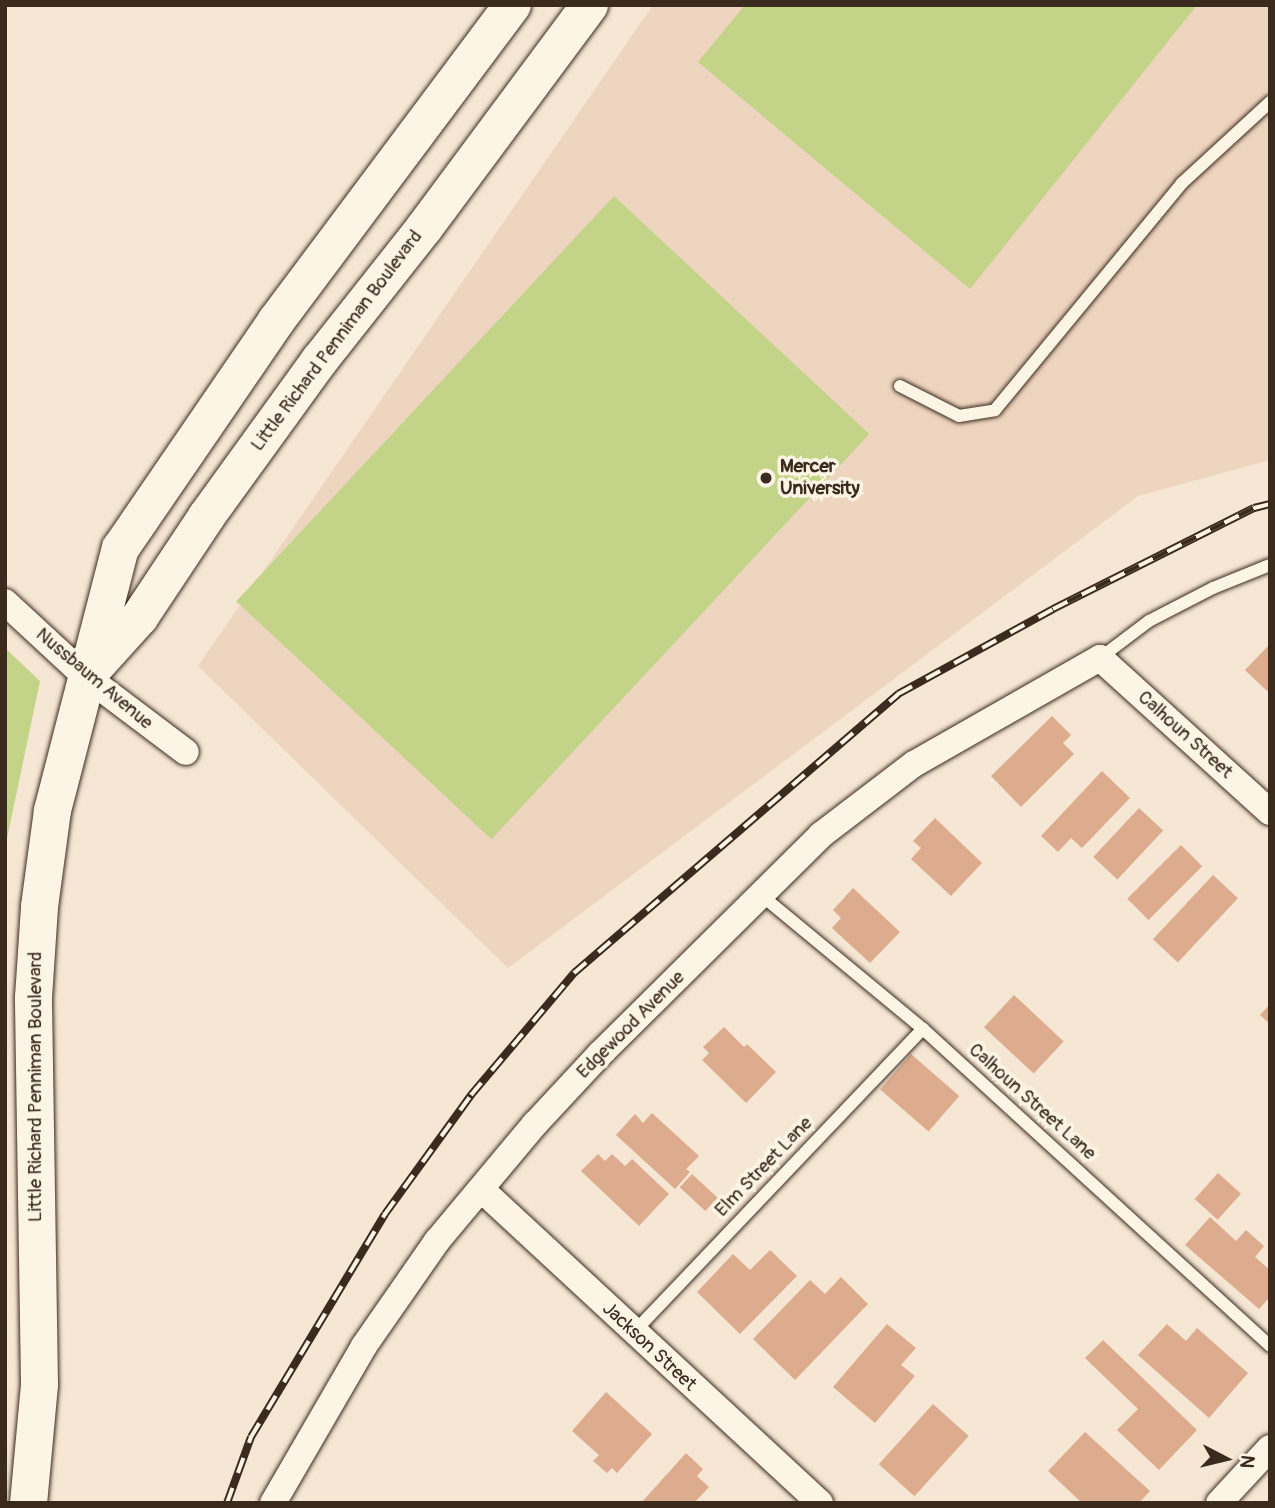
<!DOCTYPE html>
<style>
body{margin:0}
#map{position:relative;width:1275px;height:1508px;overflow:hidden;background:#f6e6d4;font-family:Pangolin,sans-serif}
div>[style]{position:absolute}
[style*='--x']{left:calc(var(--x)*1px);top:calc(var(--y)*1px);width:calc(var(--w)*1px);rotate:calc(var(--a)*1deg)}
.built>*{inset:0;background:#eed5bf}
.green>*{inset:0;background:#c3d387;transform-origin:0 0}
.building>*{inset:0;background:#ddac8f;transform-origin:0 0}
.roads{filter:drop-shadow(0 0 2px #3b2a1e) drop-shadow(0 0 2px #3b2a1e)}
.lane>*{height:12px;margin:-6px;padding:0 6px;transform-origin:6px;border-radius:6px;background:#fcf5e5}
.street>*{height:26px;margin:-13px;padding:0 13px;transform-origin:13px;border-radius:13px;background:#fcf5e5}
.secondary>*{height:37px;margin:-18.5px;padding:0 18.5px;transform-origin:18.5px;border-radius:18.5px;background:#fcf5e5}
.rail>*{height:8px;margin-top:-4px;transform-origin:0;background:repeating-linear-gradient(90deg,#fcf5e5 0 16px,#3b2a1e 0 32px);box-sizing:border-box;border-block:2px solid #3b2a1e}
.dots>*{width:19px;height:19px;translate:-50% -50%;box-sizing:border-box;border:4px solid #fcf5e5;border-radius:50%}
span{translate:-50% -50%;white-space:nowrap;text-align:center;line-height:1.15;-webkit-text-stroke:7px #fcf5e5;paint-order:stroke}
.street-label{font-size:19px;color:#3b2a1e}
.poi-label{font-size:19px;color:#3b2a1e;font-weight:700}
.left{translate:0 -50%;text-align:left}
.frame{position:absolute;inset:0;border:7px solid #3b2a1e;pointer-events:none}
.north{position:absolute;left:1191px;top:1424px;width:70px;height:70px;-webkit-text-stroke:5px #fcf5e5;paint-order:stroke;rotate:97deg;font-size:19px;font-weight:700;line-height:28px;text-align:center;color:#3b2a1e}
.north::after{content:'';display:block;margin:auto;width:24px;height:32px;background:#3b2a1e;clip-path:polygon(50% 0,100% 100%,50% 72%,0 100%)}
</style>
<div id="map">
<div class="built">
<i style="clip-path:polygon(653px 5px,1270px 5px,1270px 460px,1138px 496px,508px 968px,198px 666px)"></i>
</div>
<div class="green">
<i style="clip-path:polygon(745px 5px,1197px 5px,970px 289px,698px 62px)"></i>
<i style="left:614px;top:196px;width:349px;height:554px;rotate:43deg"></i>
<i style="clip-path:polygon(5px 648px,40px 681px,5px 848px)"></i>
</div>
<div class="building">
<i style="clip-path:polygon(1270px 644px,1270px 689px,1267px 691px,1245px 670px)"></i>
<i style="clip-path:polygon(1052px 716px,1071px 735px,1063px 743px,1074px 754px,1021px 807px,991px 776px)"></i>
<i style="clip-path:polygon(1102px 771px,1130px 798px,1082px 848px,1071px 838px,1058px 852px,1041px 836px)"></i>
<i style="left:1139px;top:808px;width:33px;height:67px;rotate:43deg"></i>
<i style="clip-path:polygon(935px 818px,982px 863px,951px 896px,911px 859px,921px 848px,913px 841px)"></i>
<i style="left:1181px;top:845px;width:30px;height:76px;rotate:45deg"></i>
<i style="left:1213px;top:875px;width:34px;height:88px;rotate:43deg"></i>
<i style="clip-path:polygon(853px 888px,900px 932px,870px 963px,832px 928px,841px 918px,833px 910px)"></i>
<i style="left:1014px;top:995px;width:68px;height:44px;rotate:43deg"></i>
<i style="clip-path:polygon(1270px 1004px,1270px 1024px,1260px 1015px)"></i>
<i style="clip-path:polygon(724px 1027px,744px 1047px,747px 1044px,776px 1072px,746px 1103px,702px 1060px,709px 1053px,703px 1047px)"></i>
<i style="left:911px;top:1054px;width:64px;height:47px;rotate:41deg"></i>
<i style="clip-path:polygon(652px 1113px,699px 1156px,686px 1169px,690px 1172px,675px 1189px,616px 1135px,635px 1114px,643px 1123px)"></i>
<i style="clip-path:polygon(598px 1154px,605px 1161px,612px 1154px,625px 1166px,632px 1159px,669px 1194px,639px 1226px,581px 1171px)"></i>
<i style="left:1218px;top:1173px;width:31px;height:35px;rotate:42deg"></i>
<i style="left:692px;top:1174px;width:35px;height:18px;rotate:43deg"></i>
<i style="clip-path:polygon(1210px 1217px,1236px 1241px,1246px 1230px,1264px 1246px,1255px 1257px,1270px 1270px,1270px 1297px,1259px 1309px,1185px 1245px)"></i>
<i style="clip-path:polygon(770px 1250px,797px 1276px,740px 1334px,697px 1292px,733px 1254px,750px 1270px)"></i>
<i style="clip-path:polygon(841px 1277px,868px 1304px,795px 1380px,753px 1339px,810px 1280px,825px 1294px)"></i>
<i style="clip-path:polygon(887px 1324px,916px 1348px,901px 1365px,915px 1376px,875px 1423px,833px 1387px)"></i>
<i style="clip-path:polygon(1167px 1324px,1186px 1341px,1197px 1328px,1248px 1373px,1209px 1418px,1138px 1355px)"></i>
<i style="clip-path:polygon(1103px 1340px,1197px 1430px,1159px 1470px,1117px 1430px,1138px 1409px,1085px 1358px)"></i>
<i style="clip-path:polygon(606px 1392px,652px 1434px,617px 1473px,612px 1468px,607px 1473px,593px 1461px,599px 1455px,572px 1431px)"></i>
<i style="left:933px;top:1404px;width:48px;height:81px;rotate:42deg"></i>
<i style="clip-path:polygon(1085px 1432px,1150px 1491px,1139px 1503px,1082px 1503px,1048px 1471px)"></i>
<i style="clip-path:polygon(686px 1453px,703px 1469px,697px 1476px,709px 1487px,694px 1503px,641px 1503px)"></i>
</div>
<div class="roads">
<div class="lane">
<i style="--x:900;--y:386;--w:66;--a:27"></i>
<i style="--x:959;--y:416;--w:36;--a:-9"></i>
<i style="--x:995;--y:410;--w:294;--a:-50.5"></i>
<i style="--x:1182;--y:183;--w:120;--a:-42.6"></i>
<i style="--x:1100;--y:658;--w:61;--a:-37.1"></i>
<i style="--x:1149;--y:621;--w:72;--a:-27.3"></i>
<i style="--x:1213;--y:588;--w:61;--a:-22"></i>
<i style="--x:761;--y:895;--w:210;--a:39.6"></i>
<i style="--x:923;--y:1029;--w:470;--a:42.4"></i>
<i style="--x:634;--y:1332;--w:419;--a:-46.4"></i>
</div>
<div class="street">
<i style="--x:5;--y:602;--w:109;--a:42.8"></i>
<i style="--x:85;--y:676;--w:126;--a:37"></i>
<i style="--x:481;--y:1189;--w:462;--a:42.8"></i>
<i style="--x:273;--y:1503;--w:181;--a:-59.9"></i>
<i style="--x:364;--y:1346;--w:128;--a:-55.2"></i>
<i style="--x:437;--y:1241;--w:153;--a:-50.1"></i>
<i style="--x:535;--y:1124;--w:96;--a:-47.1"></i>
<i style="--x:600;--y:1054;--w:311;--a:-44.7"></i>
<i style="--x:821;--y:835;--w:117;--a:-37.4"></i>
<i style="--x:914;--y:764;--w:214;--a:-29.7"></i>
<i style="--x:1100;--y:658;--w:229;--a:42.2"></i>
<i style="--x:1219;--y:1503;--w:75;--a:-47.2"></i>
</div>
<div class="secondary">
<i style="--x:91;--y:670;--w:72;--a:-47.8"></i>
<i style="--x:139;--y:617;--w:121;--a:-56.4"></i>
<i style="--x:206;--y:516;--w:193;--a:-54.1"></i>
<i style="--x:319;--y:360;--w:169;--a:-51.7"></i>
<i style="--x:424;--y:227;--w:277;--a:-53.4"></i>
<i style="--x:28;--y:1503;--w:120;--a:-84.7"></i>
<i style="--x:39;--y:1384;--w:387;--a:-90.9"></i>
<i style="--x:33;--y:997;--w:91;--a:-86.2"></i>
<i style="--x:39;--y:906;--w:97;--a:-82.3"></i>
<i style="--x:52;--y:810;--w:271;--a:-75.5"></i>
<i style="--x:120;--y:548;--w:276;--a:-55.6"></i>
<i style="--x:276;--y:320;--w:394;--a:-53.2"></i>
</div>
</div>
<div class="rail">
<i style="--x:227;--y:1503;--w:70;--a:-70"></i>
<i style="--x:251;--y:1437;--w:260;--a:-59"></i>
<i style="--x:385;--y:1214;--w:147;--a:-54.1"></i>
<i style="--x:471;--y:1095;--w:160;--a:-49.8"></i>
<i style="--x:574;--y:973;--w:428;--a:-40.7"></i>
<i style="--x:898;--y:694;--w:177;--a:-28.7"></i>
<i style="--x:1053;--y:609;--w:225;--a:-26.7"></i>
<i style="--x:1254;--y:508;--w:16;--a:-14"></i>
</div>
<div class="dots">
<i style="left:766px;top:478px;background:#3b2a1e"></i>
</div>
<div class="street-label">
<span style="left:337px;top:341px;rotate:-53deg">Little Richard Penniman Boulevard</span>
<span style="left:94px;top:679px;rotate:40deg">Nussbaum Avenue</span>
<span style="left:1185px;top:735px;rotate:42deg">Calhoun Street</span>
<span style="left:631px;top:1025px;rotate:-45deg">Edgewood Avenue</span>
<span style="left:36px;top:1087px;rotate:-90deg">Little Richard Penniman Boulevard</span>
<span style="left:1032px;top:1102px;rotate:42deg">Calhoun Street Lane</span>
<span style="left:764px;top:1167px;rotate:-46deg">Elm Street Lane</span>
<span style="left:649px;top:1347px;rotate:43deg">Jackson Street</span>
</div>
<div class="poi-label">
<span class="left" style="left:780px;top:478px">Mercer<br>University</span>
</div>
<div class="frame"></div>
<div class="north">N</div>
</div>
